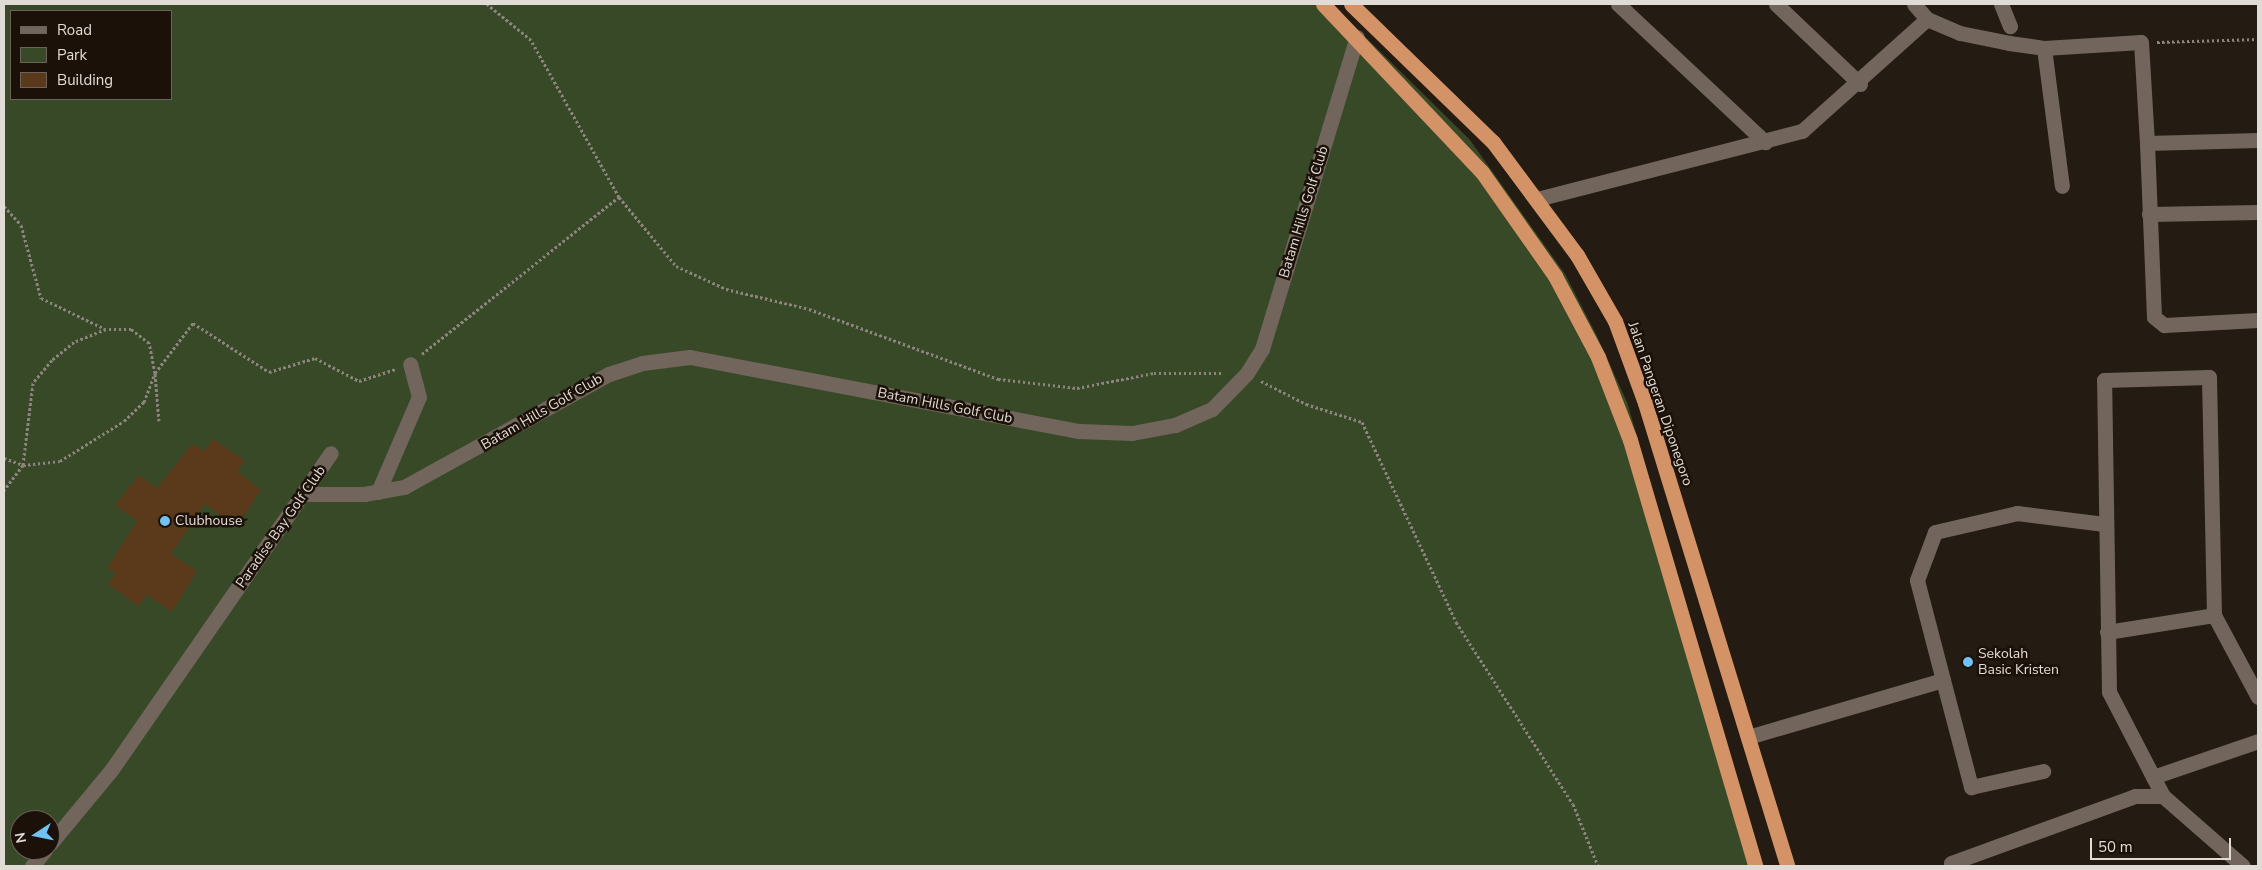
<!DOCTYPE html>
<style>
body{margin:0}
#map{position:relative;width:2262px;height:870px;overflow:hidden;background:#241b12;font-family:"Nunito Sans",sans-serif}
div>[style]{position:absolute}
[style*='--x']{left:calc(var(--x)*1px);top:calc(var(--y)*1px);width:calc(var(--w)*1px);rotate:calc(var(--a)*1deg)}
.green>*{inset:0;background:#384928}
.building>*{inset:0;background:#5a3a1b}
.path>*{height:3px;margin-top:-1.5px;transform-origin:0;background:repeating-linear-gradient(90deg,#8c847d 0 2.5px,transparent 0 5px)}
.minor>*{height:15px;margin:-7.5px;padding:0 7.5px;transform-origin:7.5px;border-radius:7.5px;background:#72665c}
.highway>*{height:15px;margin:-7.5px;padding:0 7.5px;transform-origin:7.5px;border-radius:7.5px;background:#d39366}
.dots>*{width:14px;height:14px;translate:-50% -50%;box-sizing:border-box;border:2px solid #1b1109;border-radius:50%}
span{translate:-50% -50%;white-space:nowrap;text-align:center;line-height:1.15;-webkit-text-stroke:5px #1b1109;paint-order:stroke}
.street-label{font-size:14px;color:#e1dbd5}
.poi-label{font-size:14px;color:#e1dbd5}
.left{translate:0 -50%;text-align:left}
.frame{position:absolute;inset:0;border:5px solid #e1dbd5;pointer-events:none}
.legend{position:absolute;left:10px;top:10px;width:162px;height:90px;box-sizing:border-box;background:#1b1109;border:1px solid #6a625b;margin:0;padding:6px 9px;list-style:none;font-size:15px;color:#e1dbd5}
.legend li{display:flex;align-items:center;gap:10px;height:25px}
.legend b{width:25px;border:1px solid #6a625b}
.north{position:absolute;left:10px;top:810px;width:50px;height:50px;box-sizing:border-box;background:#1b1109;border:1px solid #6a625b;border-radius:50%;rotate:259deg;font-size:14px;font-weight:700;line-height:20px;text-align:center;color:#e1dbd5}
.north::after{content:'';display:block;margin:auto;width:18px;height:22px;background:#71c1f5;clip-path:polygon(50% 0,100% 100%,50% 72%,0 100%)}
.scale{position:absolute;left:2090px;top:838px;width:141px;height:22px;box-sizing:border-box;border:2px solid #e1dbd5;border-top:0;padding-left:6px;font-size:15px;line-height:18px;white-space:nowrap;color:#e1dbd5;-webkit-text-stroke:4px #1b1109;paint-order:stroke}
</style>
<div id="map">
<div class="green">
<i style="clip-path:polygon(evenodd,4px 4px,1332px 4px,1470px 140px,1565px 274px,1596px 334px,1627px 402px,1763px 866px,4px 866px,4px 4px,11px 11px,171px 11px,171px 99px,11px 99px,11px 11px,4px 4px,20px 820px,50px 820px,50px 850px,20px 850px,20px 820px)"></i>
</div>
<div class="building">
<i style="clip-path:polygon(213px 439px,245px 461px,237px 471px,261px 490px,236px 527px,205px 504px,171px 554px,197px 571px,172px 612px,147px 595px,138px 606px,108px 584px,116px 573px,107px 568px,137px 521px,115px 505px,139px 475px,157px 488px,192px 444px,204px 451px)"></i>
</div>
<div class="path">
<i style="--x:2157;--y:42;--w:101;--a:-1.7"></i>
<i style="--x:619;--y:197;--w:89;--a:50.4"></i>
<i style="--x:676;--y:266;--w:55;--a:24.7"></i>
<i style="--x:726;--y:289;--w:85;--a:13.5"></i>
<i style="--x:809;--y:309;--w:202;--a:20.3"></i>
<i style="--x:998;--y:379;--w:80;--a:6.5"></i>
<i style="--x:1077;--y:388;--w:78;--a:-11"></i>
<i style="--x:1154;--y:373;--w:70;--a:0"></i>
<i style="--x:4;--y:206;--w:25;--a:48"></i>
<i style="--x:21;--y:225;--w:76;--a:74.7"></i>
<i style="--x:41;--y:298;--w:71;--a:25.8"></i>
<i style="--x:422;--y:354;--w:252;--a:-38.6"></i>
<i style="--x:619;--y:197;--w:180;--a:-119.3"></i>
<i style="--x:531;--y:40;--w:57;--a:-140.7"></i>
<i style="--x:1261;--y:381;--w:51;--a:27.1"></i>
<i style="--x:1306;--y:404;--w:59;--a:17.8"></i>
<i style="--x:1362;--y:422;--w:221;--a:64.8"></i>
<i style="--x:1456;--y:622;--w:216;--a:57.3"></i>
<i style="--x:1573;--y:804;--w:67;--a:68"></i>
<i style="--x:159;--y:421;--w:48;--a:-94.8"></i>
<i style="--x:155;--y:373;--w:63;--a:-52.8"></i>
<i style="--x:193;--y:323;--w:90;--a:32.8"></i>
<i style="--x:269;--y:372;--w:48;--a:-16.9"></i>
<i style="--x:315;--y:358;--w:50;--a:27.6"></i>
<i style="--x:359;--y:381;--w:38;--a:-18"></i>
<i style="--x:4;--y:458;--w:20;--a:20"></i>
<i style="--x:23;--y:465;--w:37;--a:-6"></i>
<i style="--x:60;--y:461;--w:75;--a:-32"></i>
<i style="--x:124;--y:421;--w:28;--a:-44"></i>
<i style="--x:144;--y:402;--w:31;--a:-69"></i>
<i style="--x:155;--y:373;--w:31;--a:-101"></i>
<i style="--x:149;--y:343;--w:23;--a:-142"></i>
<i style="--x:131;--y:329;--w:25;--a:180"></i>
<i style="--x:106;--y:329;--w:35;--a:158"></i>
<i style="--x:74;--y:342;--w:28;--a:141"></i>
<i style="--x:52;--y:360;--w:30;--a:130"></i>
<i style="--x:33;--y:383;--w:83;--a:97"></i>
<i style="--x:23;--y:465;--w:31;--a:127"></i>
</div>
<div class="minor">
<i style="--x:1618;--y:4;--w:202;--a:43.2"></i>
<i style="--x:1776;--y:4;--w:116;--a:43.6"></i>
<i style="--x:1914;--y:4;--w:20;--a:49"></i>
<i style="--x:1927;--y:19;--w:36;--a:23"></i>
<i style="--x:1960;--y:33;--w:50;--a:11.5"></i>
<i style="--x:2009;--y:43;--w:35;--a:8"></i>
<i style="--x:2044;--y:48;--w:97;--a:-3.5"></i>
<i style="--x:2141;--y:42;--w:101;--a:86.6"></i>
<i style="--x:2147;--y:143;--w:111;--a:-1.5"></i>
<i style="--x:2001;--y:4;--w:24;--a:68"></i>
<i style="--x:2044;--y:48;--w:139;--a:82.6"></i>
<i style="--x:2147;--y:143;--w:174;--a:87.7"></i>
<i style="--x:2154;--y:317;--w:13;--a:39"></i>
<i style="--x:2164;--y:325;--w:94;--a:-3"></i>
<i style="--x:1537;--y:199;--w:274;--a:-14.4"></i>
<i style="--x:1802;--y:131;--w:168;--a:-41.9"></i>
<i style="--x:2149;--y:214;--w:109;--a:-1.1"></i>
<i style="--x:378;--y:492;--w:103;--a:-66.7"></i>
<i style="--x:419;--y:397;--w:34;--a:-105"></i>
<i style="--x:304;--y:494;--w:60;--a:0"></i>
<i style="--x:364;--y:494;--w:41;--a:-9.9"></i>
<i style="--x:404;--y:487;--w:234;--a:-28.9"></i>
<i style="--x:609;--y:374;--w:35;--a:-18"></i>
<i style="--x:642;--y:363;--w:48;--a:-7.1"></i>
<i style="--x:690;--y:357;--w:396;--a:10.8"></i>
<i style="--x:1079;--y:431;--w:53;--a:2.2"></i>
<i style="--x:1132;--y:433;--w:44;--a:-10.5"></i>
<i style="--x:1175;--y:425;--w:40;--a:-23.4"></i>
<i style="--x:1212;--y:409;--w:50;--a:-45.8"></i>
<i style="--x:1247;--y:373;--w:28;--a:-58"></i>
<i style="--x:1262;--y:349;--w:326;--a:-73.1"></i>
<i style="--x:2107;--y:632;--w:108;--a:-9"></i>
<i style="--x:1943;--y:680;--w:103;--a:-104.6"></i>
<i style="--x:1917;--y:580;--w:51;--a:-69.4"></i>
<i style="--x:1935;--y:532;--w:84;--a:-13"></i>
<i style="--x:2017;--y:513;--w:88;--a:7.2"></i>
<i style="--x:1748;--y:737;--w:203;--a:-16.3"></i>
<i style="--x:1943;--y:680;--w:111;--a:75.3"></i>
<i style="--x:1971;--y:787;--w:74;--a:-12.5"></i>
<i style="--x:2153;--y:777;--w:111;--a:-18.9"></i>
<i style="--x:2163;--y:796;--w:117;--a:-117.4"></i>
<i style="--x:2109;--y:692;--w:312;--a:-90.9"></i>
<i style="--x:2104;--y:380;--w:105;--a:-1.6"></i>
<i style="--x:2209;--y:377;--w:238;--a:88.8"></i>
<i style="--x:2214;--y:615;--w:93;--a:61.8"></i>
<i style="--x:50;--y:844;--w:97;--a:-50.4"></i>
<i style="--x:112;--y:769;--w:384;--a:-55.3"></i>
<i style="--x:1951;--y:863;--w:196;--a:-20"></i>
<i style="--x:2135;--y:796;--w:28;--a:0"></i>
<i style="--x:2163;--y:796;--w:106;--a:41.2"></i>
<i style="--x:32;--y:866;--w:21;--a:-51"></i>
</div>
<div class="highway">
<i style="--x:1323;--y:4;--w:231;--a:46.6"></i>
<i style="--x:1482;--y:172;--w:127;--a:54.9"></i>
<i style="--x:1555;--y:276;--w:92;--a:62"></i>
<i style="--x:1598;--y:357;--w:89;--a:68.9"></i>
<i style="--x:1630;--y:440;--w:444;--a:73.6"></i>
<i style="--x:1351;--y:4;--w:198;--a:44.2"></i>
<i style="--x:1493;--y:142;--w:141;--a:53.4"></i>
<i style="--x:1577;--y:255;--w:76;--a:60.1"></i>
<i style="--x:1615;--y:321;--w:87;--a:69.9"></i>
<i style="--x:1645;--y:403;--w:484;--a:72.9"></i>
</div>
<div class="dots">
<i style="left:165px;top:521px;background:#71c1f5"></i>
<i style="left:1968px;top:662px;background:#71c1f5"></i>
</div>
<div class="street-label">
<span style="left:1304px;top:212px;rotate:-73deg">Batam Hills Golf Club</span>
<span style="left:1660px;top:404px;rotate:71deg">Jalan Pangeran Diponegoro</span>
<span style="left:945px;top:406px;rotate:11deg">Batam Hills Golf Club</span>
<span style="left:542px;top:412px;rotate:-30deg">Batam Hills Golf Club</span>
<span style="left:281px;top:527px;rotate:-55deg">Paradise Bay Golf Club</span>
</div>
<div class="poi-label">
<span class="left" style="left:175px;top:521px">Clubhouse</span>
<span class="left" style="left:1978px;top:662px">Sekolah<br>Basic Kristen</span>
</div>
<div class="frame"></div>
<ul class="legend">
<li><b style="height:6px;background:#72665c"></b>Road</li>
<li><b style="height:14px;background:#384928"></b>Park</li>
<li><b style="height:14px;background:#5a3a1b"></b>Building</li>
</ul>
<div class="north">N</div>
<div class="scale">50 m</div>
</div>
